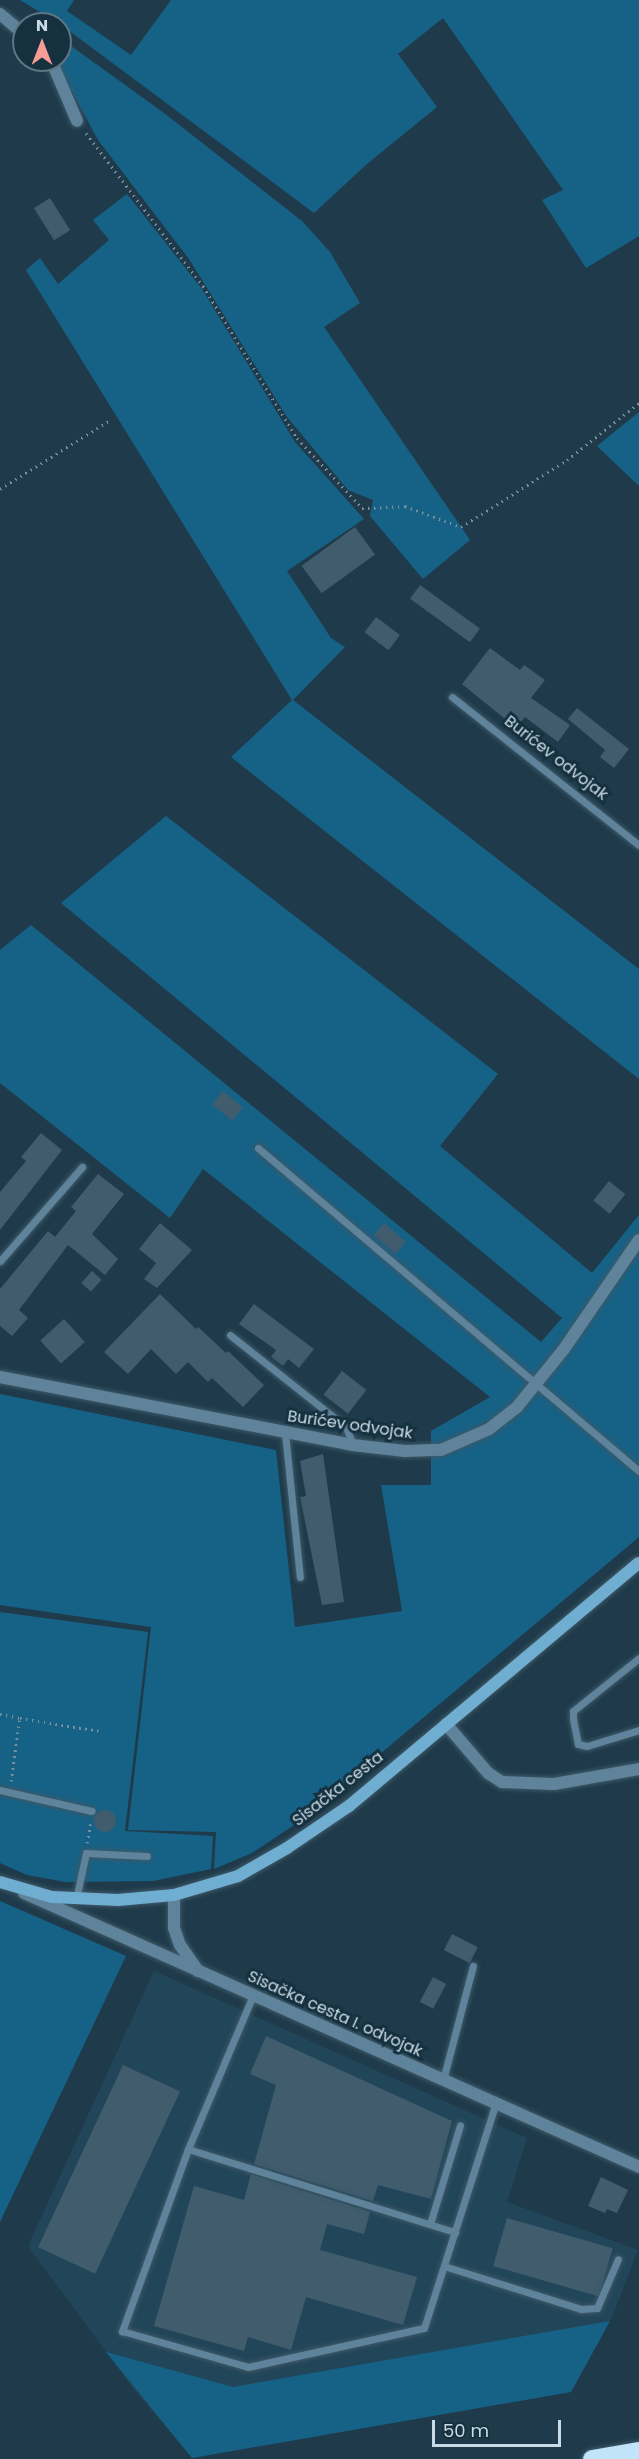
<!DOCTYPE html>
<meta charset="utf-8">
<style>
body{margin:0}
#map{position:relative;width:639px;height:2459px;overflow:hidden;background:#1f3b4b;font-family:Poppins,sans-serif}
div>[style]{position:absolute}
[style*='--x']{left:calc(var(--x)*1px);top:calc(var(--y)*1px);width:calc(var(--w)*1px);rotate:calc(var(--a)*1deg)}
.built>*{inset:0;background:#224659}
.green>*{inset:0;background:#166286}
.building>*{inset:0;background:#405c6d;transform-origin:0 0}
.round{border-radius:50%}
.path>*{height:3px;margin-top:-1.5px;transform-origin:0;background:repeating-linear-gradient(90deg,#798f9c 0 1.5px,transparent 0 6px)}
.roads{filter:drop-shadow(0 0 2px #3e5867) drop-shadow(0 0 2px #3e5867)}
.service>*{height:7px;margin:-3.5px;padding:0 3.5px;transform-origin:3.5px;border-radius:3.5px;background:#5e839a}
.minor>*{height:12px;margin:-6px;padding:0 6px;transform-origin:6px;border-radius:6px;background:#5e839a}
.secondary>*{height:12px;margin:-6px;padding:0 6px;transform-origin:6px;border-radius:6px;background:#70aed1}
.motorway>*{height:18px;margin:-9px;padding:0 9px;transform-origin:9px;border-radius:9px;background:#c0e4fa}
span{translate:-50% -50%;white-space:nowrap;text-align:center;line-height:1.15;-webkit-text-stroke:6px #153140;paint-order:stroke}
.street-label{font-size:16px;color:#cbdbe5}
.north{position:absolute;left:12px;top:12px;width:60px;height:60px;box-sizing:border-box;background:#153140;border:2px solid #5e7582;border-radius:50%;rotate:0deg;font-size:16px;font-weight:700;line-height:24px;text-align:center;color:#cbdbe5}
.north::after{content:'';display:block;margin:auto;width:21px;height:27px;background:#f59c95;clip-path:polygon(50% 0,100% 100%,50% 72%,0 100%)}
.scale{position:absolute;left:432px;top:2420px;width:129px;height:27px;box-sizing:border-box;border:3px solid #cbdbe5;border-top:0;padding-left:8px;font-size:18px;line-height:21px;white-space:nowrap;color:#cbdbe5;-webkit-text-stroke:4px #153140;paint-order:stroke}
</style>
<div id="map">
<div class="built">
<i style="clip-path:polygon(154px 1971px,527px 2138px,507px 2202px,638px 2250px,613px 2315px,571px 2392px,192px 2458px,132px 2387px,28px 2246px)"></i>
</div>
<div class="green">
<i style="clip-path:polygon(20px 0,74px 0,67px 11px,131px 55px,171px 0,639px 0,639px 236px,586px 268px,542px 200px,563px 190px,443px 18px,398px 54px,437px 107px,367px 164px,314px 213px,60px 24px)"></i>
<i style="clip-path:polygon(60px 38px,164px 113px,302px 221px,330px 252px,360px 303px,324px 327px,470px 540px,423px 579px,370px 516px,373px 500px,348px 490px,287px 417px,189px 259px,98px 140px,55px 60px,60px 60px)"></i>
<i style="clip-path:polygon(127px 194px,202px 289px,295px 442px,364px 519px,287px 571px,331px 638px,345px 647px,293px 700px,639px 969px,639px 1079px,231px 757px,292px 700px,26px 270px,40px 258px,58px 284px,109px 240px,93px 220px)"></i>
<i style="clip-path:polygon(639px 412px,639px 486px,597px 446px)"></i>
<i style="clip-path:polygon(166px 816px,498px 1074px,440px 1146px,592px 1273px,639px 1215px,639px 1537px,300px 1821px,252px 1853px,214px 1869px,216px 1832px,128px 1830px,151px 1627px,0 1605px,0 1394px,276px 1450px,295px 1627px,402px 1611px,381px 1485px,431px 1485px,431px 1431px,490px 1397px,203px 1169px,170px 1218px,0 1083px,0 950px,31px 925px,541px 1342px,562px 1318px,61px 903px)"></i>
<i style="clip-path:polygon(0 1612px,148px 1632px,125px 1831px,213px 1836px,211px 1869px,153px 1881px,66px 1882px,27px 1875px,0 1863px)"></i>
<i style="clip-path:polygon(0 1901px,126px 1956px,0 2222px)"></i>
<i style="clip-path:polygon(610px 2321px,571px 2392px,192px 2458px,106px 2352px,233px 2387px)"></i>
</div>
<div class="building">
<i style="left:50px;top:198px;width:38px;height:19px;rotate:58deg"></i>
<i style="left:355px;top:527px;width:34px;height:66px;rotate:54deg"></i>
<i style="left:420px;top:585px;width:74px;height:17px;rotate:36deg"></i>
<i style="left:376px;top:617px;width:30px;height:19px;rotate:37deg"></i>
<i style="clip-path:polygon(490px 648px,520px 670px,524px 665px,545px 680px,531px 698px,570px 725px,558px 742px,525px 717px,516px 728px,462px 684px)"></i>
<i style="clip-path:polygon(577px 708px,629px 749px,614px 768px,600px 757px,605px 750px,568px 719px)"></i>
<i style="left:223px;top:1091px;width:26px;height:17px;rotate:40deg"></i>
<i style="clip-path:polygon(41px 1133px,62px 1150px,0 1230px,0 1192px,26px 1161px,21px 1157px)"></i>
<i style="clip-path:polygon(98px 1174px,124px 1194px,92px 1234px,118px 1259px,105px 1275px,68px 1245px,19px 1310px,28px 1318px,12px 1336px,0 1326px,0 1289px,48px 1231px,55px 1237px,76px 1211px,71px 1207px)"></i>
<i style="left:609px;top:1181px;width:21px;height:25px;rotate:39deg"></i>
<i style="clip-path:polygon(160px 1223px,192px 1250px,157px 1288px,144px 1279px,156px 1263px,139px 1249px)"></i>
<i style="left:384px;top:1223px;width:29px;height:16px;rotate:41deg"></i>
<i style="left:92px;top:1271px;width:13px;height:16px;rotate:42deg"></i>
<i style="clip-path:polygon(160px 1294px,196px 1329px,198px 1327px,226px 1353px,228px 1351px,264px 1385px,243px 1407px,212px 1378px,208px 1382px,188px 1362px,176px 1374px,151px 1349px,128px 1374px,104px 1352px)"></i>
<i style="clip-path:polygon(254px 1304px,314px 1349px,299px 1368px,288px 1359px,283px 1366px,271px 1357px,276px 1350px,239px 1324px)"></i>
<i style="left:64px;top:1319px;width:31px;height:32px;rotate:48deg"></i>
<i style="left:342px;top:1371px;width:31px;height:30px;rotate:38deg"></i>
<i style="clip-path:polygon(323px 1454px,344px 1602px,322px 1605px,300px 1497px,306px 1496px,300px 1461px)"></i>
<i class="round" style="left:94px;top:1810px;width:22px;height:22px"></i>
<i style="left:452px;top:1934px;width:29px;height:18px;rotate:27deg"></i>
<i style="left:433px;top:1977px;width:15px;height:28px;rotate:28deg"></i>
<i style="clip-path:polygon(266px 2036px,452px 2121px,431px 2199px,378px 2185px,373px 2201px,254px 2164px,276px 2085px,250px 2074px)"></i>
<i style="left:123px;top:2065px;width:63px;height:201px;rotate:25deg"></i>
<i style="clip-path:polygon(251px 2174px,370px 2212px,364px 2234px,327px 2224px,320px 2250px,417px 2277px,403px 2325px,306px 2297px,291px 2350px,248px 2337px,244px 2351px,154px 2326px,194px 2186px,244px 2200px)"></i>
<i style="clip-path:polygon(601px 2177px,628px 2190px,617px 2213px,607px 2209px,605px 2213px,588px 2206px)"></i>
<i style="left:507px;top:2218px;width:110px;height:50px;rotate:16deg"></i>
</div>
<div class="path">
<i style="--x:86;--y:133;--w:193;--a:52.6"></i>
<i style="--x:203;--y:286;--w:179;--a:58.3"></i>
<i style="--x:297;--y:438;--w:96;--a:47.1"></i>
<i style="--x:362;--y:508;--w:43;--a:-2.7"></i>
<i style="--x:405;--y:506;--w:60;--a:20.6"></i>
<i style="--x:461;--y:527;--w:125;--a:-32.3"></i>
<i style="--x:567;--y:460;--w:92;--a:-38.4"></i>
<i style="--x:0;--y:489;--w:130;--a:-32.1"></i>
<i style="--x:0;--y:1714;--w:20;--a:11"></i>
<i style="--x:11;--y:1781;--w:64;--a:-81.9"></i>
<i style="--x:20;--y:1718;--w:80;--a:9.3"></i>
<i style="--x:87;--y:1843;--w:21;--a:-79"></i>
</div>
<div class="roads">
<div class="service">
<i style="--x:452;--y:697;--w:238;--a:38.4"></i>
<i style="--x:258;--y:1148;--w:499;--a:40.3"></i>
<i style="--x:0;--y:1261;--w:125;--a:-48.9"></i>
<i style="--x:230;--y:1335;--w:148;--a:38.4"></i>
<i style="--x:346;--y:1427;--w:19;--a:69"></i>
<i style="--x:285;--y:1433;--w:145;--a:84.1"></i>
<i style="--x:639;--y:1658;--w:85;--a:141.2"></i>
<i style="--x:573;--y:1711;--w:8;--a:90"></i>
<i style="--x:573;--y:1719;--w:25;--a:79"></i>
<i style="--x:578;--y:1744;--w:9;--a:13"></i>
<i style="--x:587;--y:1746;--w:54;--a:-17.1"></i>
<i style="--x:0;--y:1790;--w:94;--a:12.9"></i>
<i style="--x:76;--y:1899;--w:47;--a:-77.7"></i>
<i style="--x:86;--y:1853;--w:61;--a:2.8"></i>
<i style="--x:253;--y:1995;--w:167;--a:112.9"></i>
<i style="--x:188;--y:2149;--w:194;--a:109.9"></i>
<i style="--x:122;--y:2331;--w:131;--a:15.9"></i>
<i style="--x:248;--y:2367;--w:180;--a:-12.5"></i>
<i style="--x:424;--y:2328;--w:236;--a:-72.3"></i>
<i style="--x:443;--y:2080;--w:118;--a:-75.3"></i>
<i style="--x:188;--y:2149;--w:280;--a:17.3"></i>
<i style="--x:430;--y:2224;--w:103;--a:-73.1"></i>
<i style="--x:444;--y:2266;--w:144;--a:17.4"></i>
<i style="--x:581;--y:2309;--w:16;--a:-4"></i>
<i style="--x:597;--y:2308;--w:53;--a:-66.8"></i>
</div>
<div class="minor">
<i style="--x:0;--y:14;--w:31;--a:40"></i>
<i style="--x:51;--y:60;--w:66;--a:66.9"></i>
<i style="--x:0;--y:1377;--w:359;--a:10.9"></i>
<i style="--x:353;--y:1445;--w:52;--a:6.6"></i>
<i style="--x:405;--y:1451;--w:36;--a:-2"></i>
<i style="--x:441;--y:1450;--w:52;--a:-23.6"></i>
<i style="--x:489;--y:1429;--w:36;--a:-38"></i>
<i style="--x:517;--y:1407;--w:75;--a:-51"></i>
<i style="--x:564;--y:1349;--w:132;--a:-55.5"></i>
<i style="--x:446;--y:1724;--w:65;--a:49.4"></i>
<i style="--x:488;--y:1773;--w:17;--a:33"></i>
<i style="--x:502;--y:1782;--w:52;--a:2.2"></i>
<i style="--x:554;--y:1784;--w:86;--a:-10"></i>
<i style="--x:24;--y:1893;--w:673;--a:24.01"></i>
<i style="--x:174;--y:1895;--w:33;--a:90"></i>
<i style="--x:174;--y:1928;--w:18;--a:71"></i>
<i style="--x:180;--y:1945;--w:32;--a:55"></i>
</div>
<div class="secondary">
<i style="--x:0;--y:1882;--w:54;--a:16.1"></i>
<i style="--x:52;--y:1897;--w:66;--a:2.6"></i>
<i style="--x:118;--y:1900;--w:56;--a:-5.1"></i>
<i style="--x:174;--y:1895;--w:67;--a:-16.5"></i>
<i style="--x:238;--y:1876;--w:56;--a:-29.7"></i>
<i style="--x:287;--y:1848;--w:75;--a:-34.1"></i>
<i style="--x:349;--y:1806;--w:378;--a:-40"></i>
</div>
<div class="motorway">
<i style="--x:592;--y:2459;--w:48;--a:-9.7"></i>
</div>
</div>
<div class="street-label">
<span style="left:556px;top:758px;rotate:38deg">Burićev odvojak</span>
<span style="left:350px;top:1425px;rotate:8deg">Burićev odvojak</span>
<span style="left:338px;top:1789px;rotate:-38deg">Sisačka cesta</span>
<span style="left:335px;top:2014px;rotate:24deg">Sisačka cesta I. odvojak</span>
</div>
<div class="north">N</div>
<div class="scale">50 m</div>
</div>
